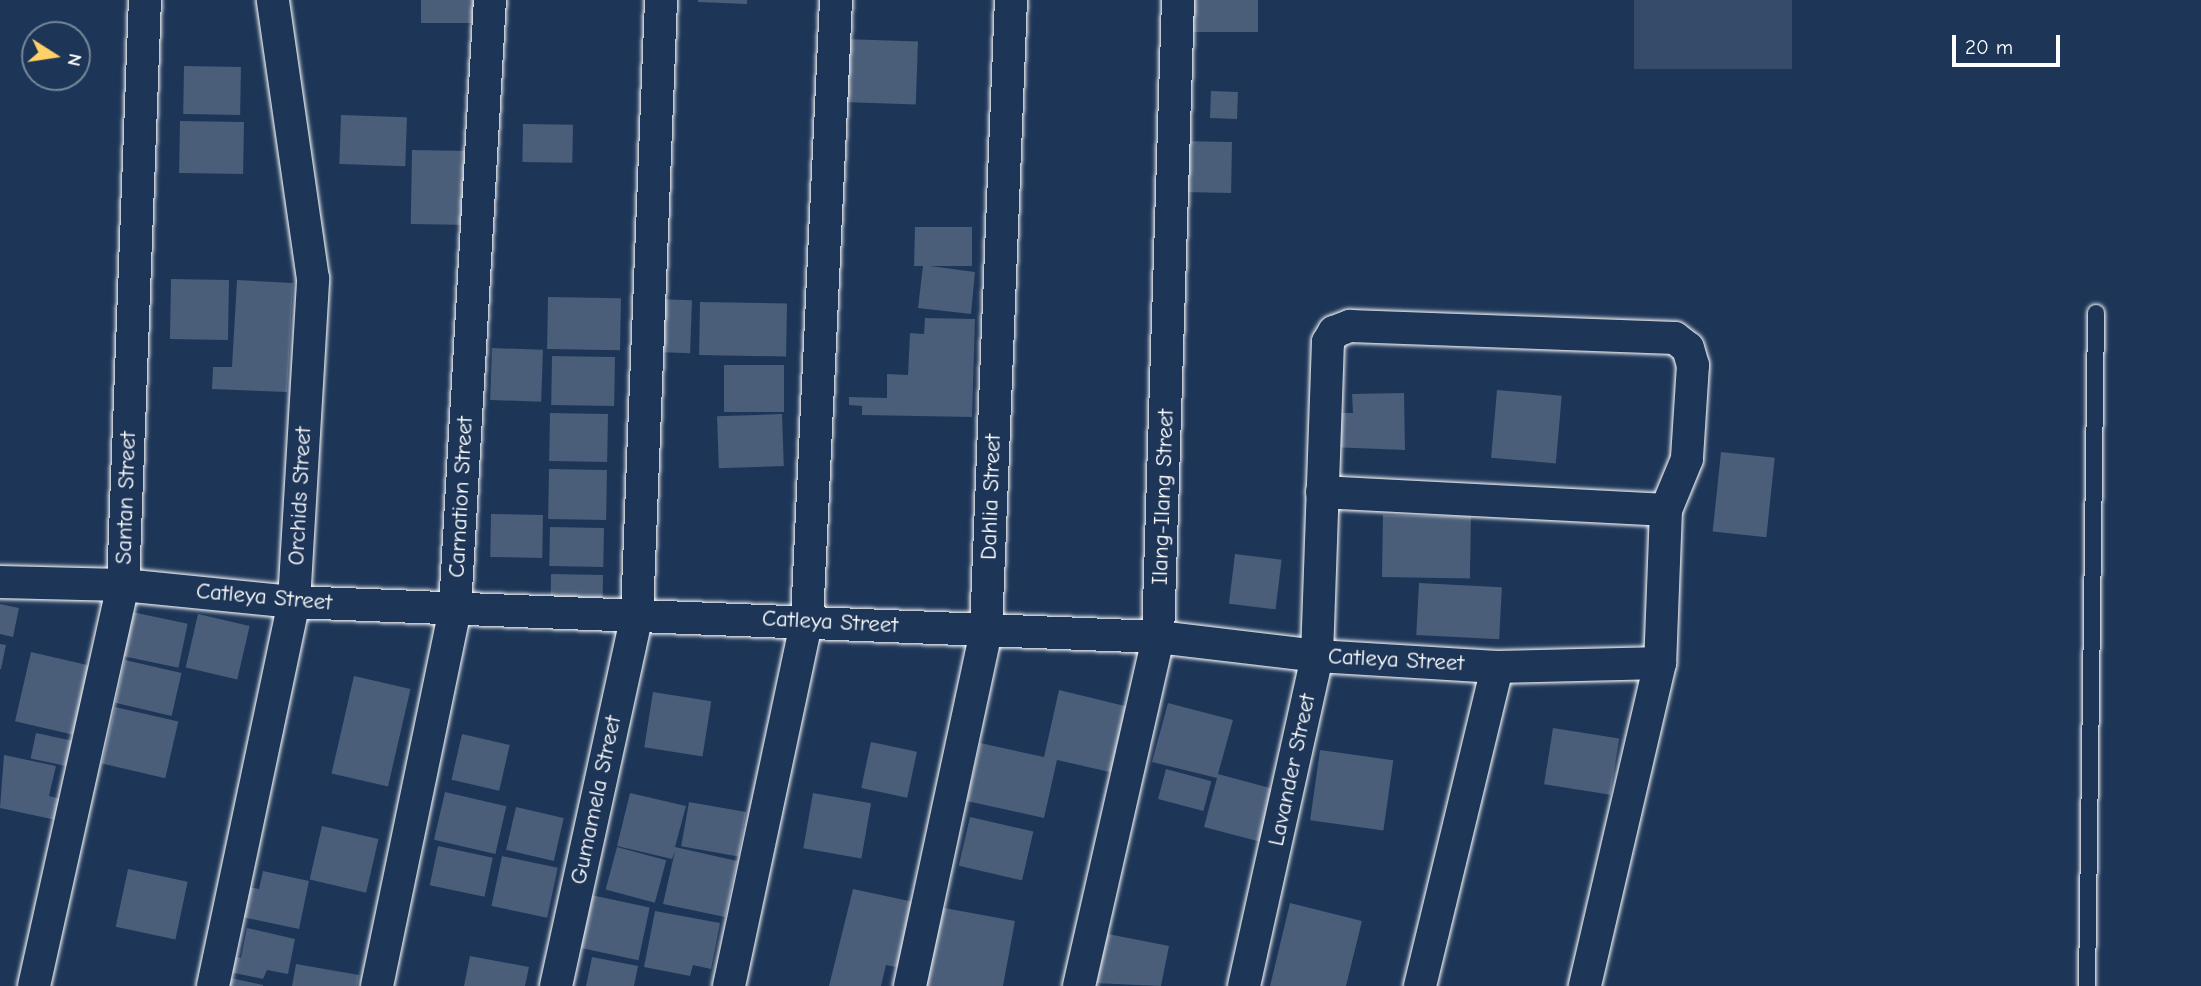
<!DOCTYPE html>
<style>
body{margin:0}
#map{position:relative;width:2201px;height:986px;overflow:hidden;background:#1d3557;font-family:"Comic Neue",sans-serif}
div>[style]{position:absolute}
[style*='--x']{left:calc(var(--x)*1px);top:calc(var(--y)*1px);width:calc(var(--w)*1px);rotate:calc(var(--a)*1deg)}
.green>*{inset:0;background:#364b69;transform-origin:0 0}
.building>*{inset:0;background:#4a5d79;transform-origin:0 0}
.roads{filter:drop-shadow(0 0 2px #fff) drop-shadow(0 0 2px #fff)}
.service>*{height:16px;margin:-8px;padding:0 8px;transform-origin:8px;border-radius:8px;background:#1d3557}
.minor>*{height:32px;margin:-16px;padding:0 16px;transform-origin:16px;border-radius:16px;background:#1d3557}
span{translate:-50% -50%;white-space:nowrap;text-align:center;line-height:1.15;-webkit-text-stroke:7px #1d3557;paint-order:stroke}
.street-label{font-size:23px;color:#fff}
.north{position:absolute;left:21px;top:21px;width:70px;height:70px;box-sizing:border-box;background:#1d3557;border:2px solid #77869a;border-radius:50%;rotate:102deg;font-size:19px;font-weight:700;line-height:28px;text-align:center;color:#fff}
.north::after{content:'';display:block;margin:auto;width:24px;height:32px;background:#ffd166;clip-path:polygon(50% 0,100% 100%,50% 72%,0 100%)}
.scale{position:absolute;left:1952px;top:35px;width:108px;height:32px;box-sizing:border-box;border:4px solid #fff;border-top:0;padding-left:9px;font-size:21px;line-height:24px;white-space:nowrap;color:#fff;-webkit-text-stroke:5px #1d3557;paint-order:stroke}
</style>
<div id="map">
<div class="green">
<i style="left:1634px;top:0;width:158px;height:69px"></i>
</div>
<div class="building">
<i style="left:421px;top:0;width:68px;height:23px"></i>
<i style="clip-path:polygon(698px 0,747px 0,747px 4px,698px 2px)"></i>
<i style="left:1187px;top:0;width:71px;height:32px"></i>
<i style="left:845px;top:39px;width:73px;height:63px;rotate:2deg"></i>
<i style="left:184px;top:66px;width:57px;height:48px;rotate:1deg"></i>
<i style="left:1211px;top:91px;width:27px;height:27px;rotate:2deg"></i>
<i style="left:341px;top:115px;width:66px;height:49px;rotate:2deg"></i>
<i style="left:180px;top:121px;width:64px;height:52px;rotate:1deg"></i>
<i style="left:523px;top:124px;width:50px;height:38px;rotate:1deg"></i>
<i style="left:1181px;top:141px;width:51px;height:51px;rotate:1deg"></i>
<i style="left:412px;top:150px;width:59px;height:74px;rotate:1deg"></i>
<i style="clip-path:polygon(915px 227px,972px 227px,972px 266px,930px 266px,975px 272px,971px 314px,918px 308px,923px 266px,914px 266px)"></i>
<i style="left:171px;top:279px;width:58px;height:60px;rotate:1deg"></i>
<i style="clip-path:polygon(237px 280px,293px 283px,287px 392px,212px 389px,213px 367px,232px 367px)"></i>
<i style="left:548px;top:297px;width:73px;height:52px;rotate:1deg"></i>
<i style="left:658px;top:299px;width:34px;height:53px;rotate:2deg"></i>
<i style="left:700px;top:302px;width:87px;height:53px;rotate:1deg"></i>
<i style="clip-path:polygon(925px 318px,975px 319px,972px 417px,862px 415px,862px 406px,849px 405px,849px 397px,887px 398px,887px 374px,908px 375px,910px 333px,924px 334px)"></i>
<i style="left:492px;top:348px;width:51px;height:52px;rotate:2deg"></i>
<i style="left:552px;top:356px;width:63px;height:49px;rotate:1deg"></i>
<i style="left:784px;top:365px;width:47px;height:60px;rotate:90deg"></i>
<i style="left:1497px;top:390px;width:65px;height:68px;rotate:5deg"></i>
<i style="clip-path:polygon(1404px 393px,1405px 450px,1329px 447px,1328px 413px,1353px 413px,1352px 394px)"></i>
<i style="left:550px;top:413px;width:58px;height:48px;rotate:1deg"></i>
<i style="left:782px;top:414px;width:52px;height:65px;rotate:88deg"></i>
<i style="left:1721px;top:452px;width:54px;height:80px;rotate:6deg"></i>
<i style="left:549px;top:469px;width:58px;height:50px;rotate:1deg"></i>
<i style="left:491px;top:514px;width:52px;height:43px;rotate:1deg"></i>
<i style="left:1383px;top:515px;width:88px;height:62px;rotate:1deg"></i>
<i style="left:550px;top:527px;width:54px;height:39px;rotate:1deg"></i>
<i style="left:1235px;top:554px;width:47px;height:50px;rotate:7deg"></i>
<i style="left:551px;top:574px;width:52px;height:34px;rotate:1deg"></i>
<i style="left:1419px;top:583px;width:83px;height:52px;rotate:3deg"></i>
<i style="clip-path:polygon(0 604px,19px 608px,13px 637px,0 634px)"></i>
<i style="left:132px;top:612px;width:57px;height:45px;rotate:12deg"></i>
<i style="left:198px;top:614px;width:53px;height:55px;rotate:13deg"></i>
<i style="clip-path:polygon(0 644px,6px 645px,1px 669px,0 669px)"></i>
<i style="left:31px;top:652px;width:62px;height:71px;rotate:13deg"></i>
<i style="left:125px;top:660px;width:58px;height:44px;rotate:13deg"></i>
<i style="left:354px;top:676px;width:58px;height:100px;rotate:13deg"></i>
<i style="clip-path:polygon(1059px 690px,1129px 707px,1114px 773px,1057px 760px,1044px 818px,967px 801px,980px 743px,1044px 757px)"></i>
<i style="left:653px;top:692px;width:59px;height:56px;rotate:9deg"></i>
<i style="clip-path:polygon(1168px 703px,1233px 720px,1218px 774px,1274px 789px,1261px 842px,1204px 827px,1217px 778px,1152px 762px)"></i>
<i style="left:115px;top:707px;width:65px;height:58px;rotate:13deg"></i>
<i style="left:1553px;top:728px;width:67px;height:57px;rotate:9deg"></i>
<i style="left:36px;top:733px;width:48px;height:26px;rotate:12deg"></i>
<i style="left:462px;top:734px;width:49px;height:47px;rotate:13deg"></i>
<i style="left:871px;top:742px;width:47px;height:47px;rotate:12deg"></i>
<i style="left:1320px;top:750px;width:74px;height:71px;rotate:8deg"></i>
<i style="clip-path:polygon(4px 755px,56px 766px,49px 796px,61px 799px,56px 820px,0 808px)"></i>
<i style="left:1166px;top:769px;width:47px;height:31px;rotate:15deg"></i>
<i style="left:445px;top:792px;width:63px;height:49px;rotate:13deg"></i>
<i style="clip-path:polygon(630px 793px,686px 806px,675px 847px,737px 861px,725px 917px,663px 904px,675px 851px,672px 859px,617px 846px)"></i>
<i style="left:813px;top:793px;width:59px;height:56px;rotate:10deg"></i>
<i style="left:689px;top:802px;width:58px;height:45px;rotate:10deg"></i>
<i style="left:516px;top:807px;width:49px;height:44px;rotate:13deg"></i>
<i style="left:970px;top:817px;width:65px;height:50px;rotate:13deg"></i>
<i style="left:322px;top:826px;width:58px;height:55px;rotate:13deg"></i>
<i style="left:438px;top:846px;width:56px;height:40px;rotate:12deg"></i>
<i style="left:617px;top:847px;width:51px;height:44px;rotate:15deg"></i>
<i style="left:502px;top:856px;width:57px;height:51px;rotate:12deg"></i>
<i style="left:128px;top:869px;width:61px;height:59px;rotate:12deg"></i>
<i style="clip-path:polygon(263px 871px,309px 881px,299px 929px,232px 915px,238px 885px,259px 889px)"></i>
<i style="clip-path:polygon(853px 889px,914px 902px,901px 968px,886px 965px,881px 986px,829px 986px)"></i>
<i style="left:591px;top:895px;width:60px;height:54px;rotate:12deg"></i>
<i style="clip-path:polygon(1290px 903px,1362px 921px,1346px 986px,1270px 986px)"></i>
<i style="clip-path:polygon(939px 907px,1015px 921px,1003px 986px,924px 986px)"></i>
<i style="clip-path:polygon(655px 911px,720px 923px,711px 969px,693px 965px,690px 976px,644px 967px)"></i>
<i style="clip-path:polygon(247px 928px,295px 939px,288px 974px,267px 970px,263px 979px,220px 970px,224px 955px,241px 958px)"></i>
<i style="clip-path:polygon(1103px 933px,1169px 946px,1161px 986px,1093px 983px)"></i>
<i style="clip-path:polygon(470px 956px,529px 967px,525px 986px,464px 986px)"></i>
<i style="clip-path:polygon(592px 957px,638px 966px,634px 986px,586px 986px)"></i>
<i style="clip-path:polygon(296px 964px,359px 975px,357px 986px,292px 986px)"></i>
<i style="clip-path:polygon(221px 976px,263px 985px,263px 986px,219px 986px)"></i>
</div>
<div class="roads">
<div class="service">
<i style="--x:2087;--y:986;--w:673;--a:-89.23"></i>
</div>
<div class="minor">
<i style="--x:1322;--y:492;--w:344;--a:3"></i>
<i style="--x:0;--y:582;--w:123;--a:1.4"></i>
<i style="--x:123;--y:585;--w:172;--a:5.7"></i>
<i style="--x:294;--y:602;--w:865;--a:2.32"></i>
<i style="--x:1158;--y:637;--w:160;--a:6.8"></i>
<i style="--x:1317;--y:656;--w:180;--a:3.5"></i>
<i style="--x:1497;--y:667;--w:163;--a:-1.4"></i>
<i style="--x:34;--y:986;--w:411;--a:-77.5"></i>
<i style="--x:123;--y:585;--w:585;--a:-87.85"></i>
<i style="--x:213;--y:986;--w:392;--a:-78.1"></i>
<i style="--x:294;--y:602;--w:324;--a:-86.6"></i>
<i style="--x:313;--y:279;--w:282;--a:-98.2"></i>
<i style="--x:377;--y:986;--w:386;--a:-78.3"></i>
<i style="--x:455;--y:608;--w:609;--a:-86.71"></i>
<i style="--x:556;--y:986;--w:381;--a:-77.7"></i>
<i style="--x:637;--y:614;--w:614;--a:-87.76"></i>
<i style="--x:729;--y:986;--w:374;--a:-78"></i>
<i style="--x:807;--y:620;--w:621;--a:-87.32"></i>
<i style="--x:910;--y:986;--w:364;--a:-77.9"></i>
<i style="--x:986;--y:630;--w:630;--a:-87.73"></i>
<i style="--x:1079;--y:986;--w:358;--a:-77.2"></i>
<i style="--x:1158;--y:637;--w:637;--a:-88.2"></i>
<i style="--x:1244;--y:986;--w:338;--a:-77.5"></i>
<i style="--x:1317;--y:656;--w:314;--a:-88"></i>
<i style="--x:1328;--y:342;--w:12;--a:-59"></i>
<i style="--x:1334;--y:332;--w:17;--a:-21"></i>
<i style="--x:1350;--y:326;--w:325;--a:2.1"></i>
<i style="--x:1675;--y:338;--w:16;--a:38"></i>
<i style="--x:1688;--y:348;--w:18;--a:74"></i>
<i style="--x:1693;--y:365;--w:94;--a:93.7"></i>
<i style="--x:1687;--y:459;--w:55;--a:112.4"></i>
<i style="--x:1666;--y:510;--w:153;--a:92.2"></i>
<i style="--x:1660;--y:663;--w:332;--a:103.1"></i>
<i style="--x:1420;--y:986;--w:328;--a:-76.4"></i>
</div>
</div>
<div class="street-label">
<span style="left:300px;top:496px;rotate:-87deg">Orchids Street</span>
<span style="left:461px;top:497px;rotate:-87deg">Carnation Street</span>
<span style="left:991px;top:497px;rotate:-88deg">Dahlia Street</span>
<span style="left:1163px;top:497px;rotate:-88deg">Ilang-Ilang Street</span>
<span style="left:126px;top:498px;rotate:-88deg">Santan Street</span>
<span style="left:264px;top:597px;rotate:5deg">Catleya Street</span>
<span style="left:830px;top:622px;rotate:3deg">Catleya Street</span>
<span style="left:1396px;top:660px;rotate:3deg">Catleya Street</span>
<span style="left:1292px;top:770px;rotate:-78deg">Lavander Street</span>
<span style="left:596px;top:800px;rotate:-78deg">Gumamela Street</span>
</div>
<div class="north">N</div>
<div class="scale">20 m</div>
</div>
